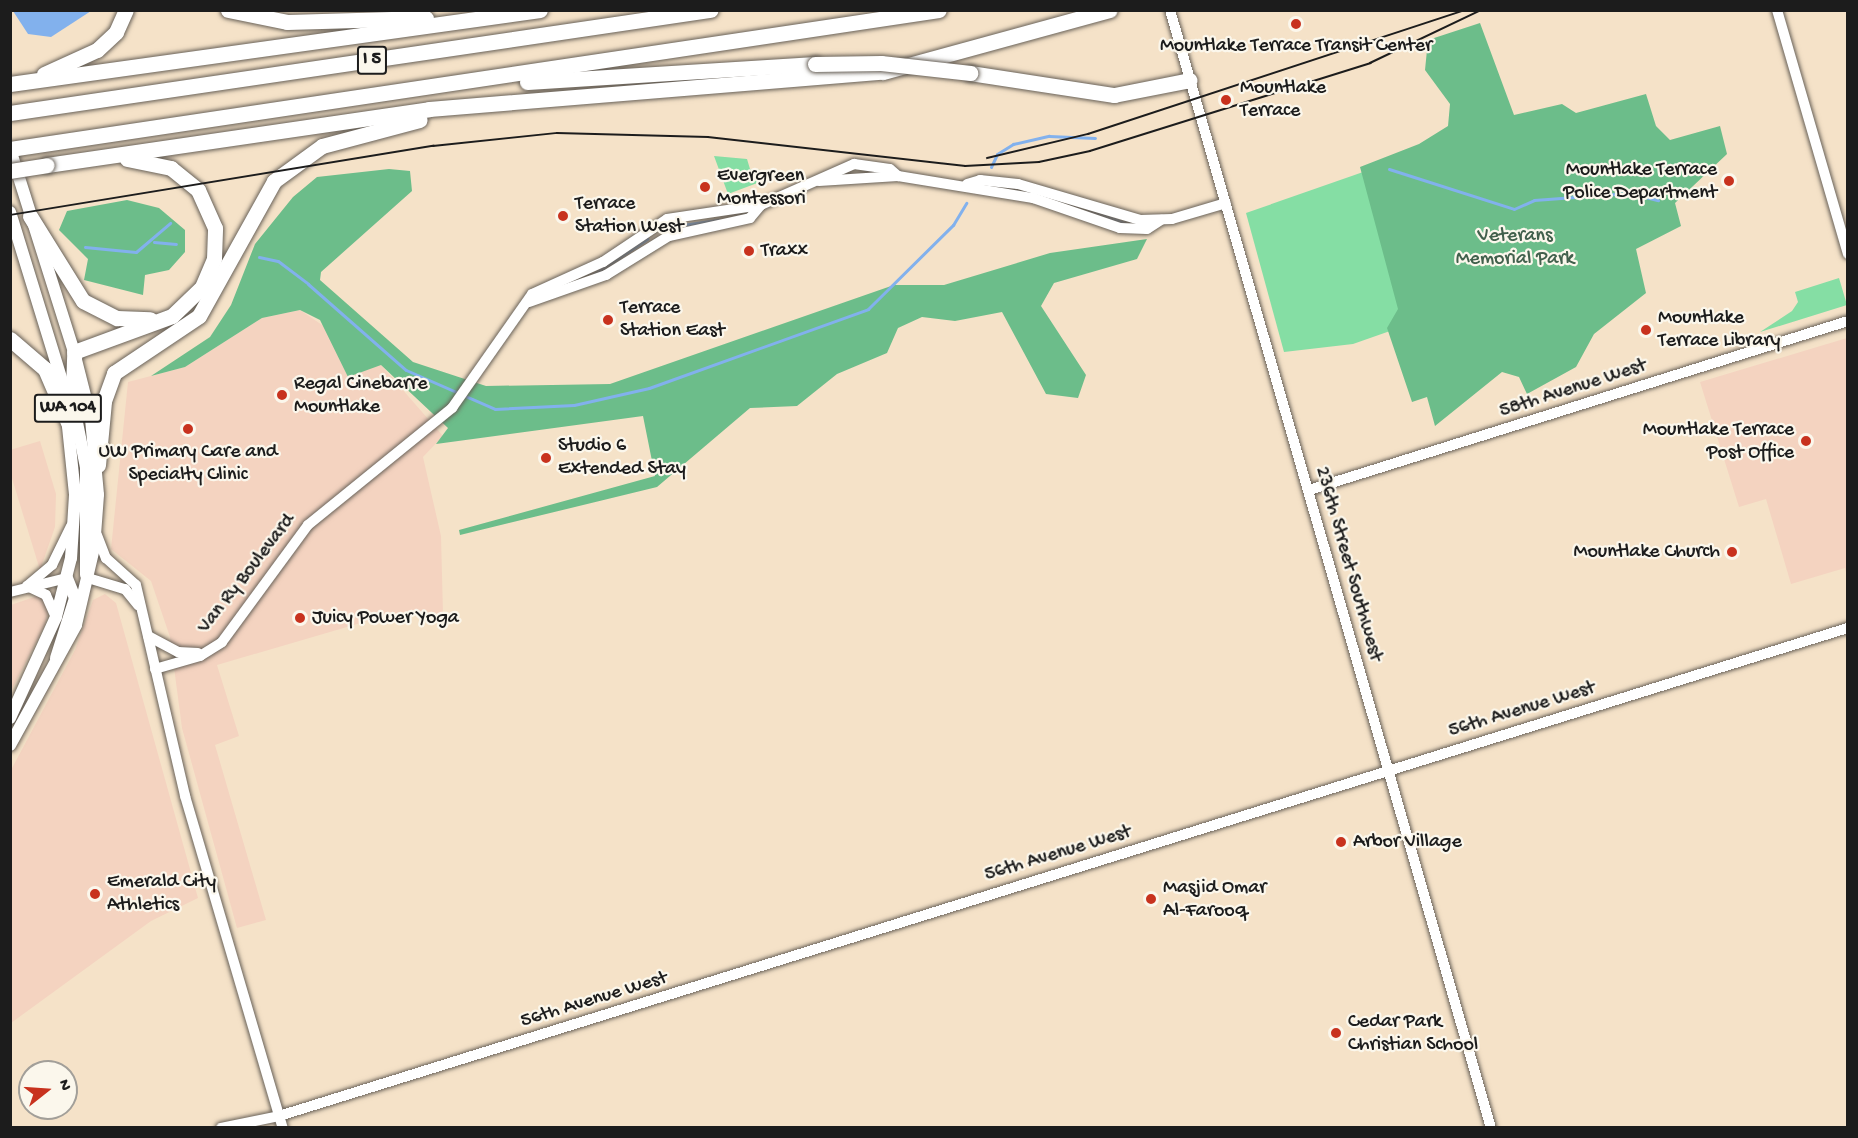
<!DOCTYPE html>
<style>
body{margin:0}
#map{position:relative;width:1858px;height:1138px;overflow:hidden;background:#f5e2c8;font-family:"Gochi Hand",sans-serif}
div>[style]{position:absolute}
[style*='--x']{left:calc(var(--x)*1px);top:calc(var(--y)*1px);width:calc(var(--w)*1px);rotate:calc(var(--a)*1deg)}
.built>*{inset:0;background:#f4d3c0}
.green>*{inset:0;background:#85dea4}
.forest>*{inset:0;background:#6cbd8a}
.water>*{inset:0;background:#82b1ed}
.stream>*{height:3px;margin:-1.5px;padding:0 1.5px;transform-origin:1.5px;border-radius:1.5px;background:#82b1ed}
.roads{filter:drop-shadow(0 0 2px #686158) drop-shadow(0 0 2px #686158)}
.tertiary>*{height:10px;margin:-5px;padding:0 5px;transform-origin:5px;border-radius:5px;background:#fff}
.secondary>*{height:10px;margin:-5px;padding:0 5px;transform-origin:5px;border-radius:5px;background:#fff}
.primary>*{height:12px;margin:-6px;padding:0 6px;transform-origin:6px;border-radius:6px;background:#fff}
.motorway>*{height:15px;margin:-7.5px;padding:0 7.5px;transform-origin:7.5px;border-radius:7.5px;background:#fff}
.tram>*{height:1.5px;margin:-0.75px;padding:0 0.75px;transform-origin:0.75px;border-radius:0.75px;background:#1c1c1c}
.bridges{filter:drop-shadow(0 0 2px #686158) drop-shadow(0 0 2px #686158)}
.motorway-bridge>*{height:15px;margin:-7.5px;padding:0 7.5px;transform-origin:7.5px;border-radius:7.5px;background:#fff}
.dots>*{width:16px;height:16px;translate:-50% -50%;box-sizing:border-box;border:3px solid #fbf7ec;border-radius:50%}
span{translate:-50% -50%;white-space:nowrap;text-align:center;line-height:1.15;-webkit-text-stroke:4.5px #fbf7ec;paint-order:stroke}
.shield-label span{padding:2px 4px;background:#fbf7ec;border:2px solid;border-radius:4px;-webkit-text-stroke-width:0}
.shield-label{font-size:18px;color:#1c1c1c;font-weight:700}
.poi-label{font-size:20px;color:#1c1c1c}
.left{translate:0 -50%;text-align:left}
.right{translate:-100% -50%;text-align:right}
.park-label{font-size:20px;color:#41604c}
.street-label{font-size:20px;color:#1c1c1c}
.frame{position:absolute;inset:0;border:12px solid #1c1c1c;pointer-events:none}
.north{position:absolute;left:18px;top:1060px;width:60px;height:60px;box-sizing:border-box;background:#fbf7ec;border:2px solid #a29f99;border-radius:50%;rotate:73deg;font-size:16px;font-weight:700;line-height:24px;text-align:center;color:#1c1c1c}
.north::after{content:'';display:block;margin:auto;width:21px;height:27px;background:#c8321e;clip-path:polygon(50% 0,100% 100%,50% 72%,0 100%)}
</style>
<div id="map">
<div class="built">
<i style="clip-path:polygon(300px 310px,381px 365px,443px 436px,423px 457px,441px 536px,443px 614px,381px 617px,217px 665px,239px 736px,215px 745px,266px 920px,237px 928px,182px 728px,170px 637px,151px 581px,111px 549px,128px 382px,185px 367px,262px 318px)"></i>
<i style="clip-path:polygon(1847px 338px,1847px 577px,1845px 568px,1791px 584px,1766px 499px,1739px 507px,1700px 382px)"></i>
<i style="clip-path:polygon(40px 441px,56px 494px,55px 527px,40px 570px,11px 475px,10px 450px)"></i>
<i style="clip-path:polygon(105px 594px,116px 603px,198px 898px,151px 921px,11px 1023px,11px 770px,75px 650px,93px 600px)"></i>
<i style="clip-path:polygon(40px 595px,49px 606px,45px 625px,11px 691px,11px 605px)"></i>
</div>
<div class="green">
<i style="clip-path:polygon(714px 156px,747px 159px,750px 169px,771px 171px,773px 177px,728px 194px)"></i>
<i style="clip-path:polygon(1366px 171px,1410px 324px,1353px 344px,1284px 352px,1246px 213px)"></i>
<i style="clip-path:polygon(1839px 278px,1847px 305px,1760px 332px,1792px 311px,1798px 302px,1795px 292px)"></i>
</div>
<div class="forest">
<i style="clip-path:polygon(1480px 23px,1514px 115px,1562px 104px,1576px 113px,1646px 94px,1656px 126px,1670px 140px,1720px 126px,1727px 154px,1675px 203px,1681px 226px,1636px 249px,1646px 293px,1594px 334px,1576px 367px,1527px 394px,1519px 377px,1502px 372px,1435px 426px,1427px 397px,1412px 402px,1387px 328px,1398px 309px,1360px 167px,1419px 144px,1448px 126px,1450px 104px,1425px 70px,1428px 40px)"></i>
<i style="clip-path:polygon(389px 169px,410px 171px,412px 191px,321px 272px,320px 280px,413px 362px,486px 386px,610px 384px,894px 285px,944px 285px,1050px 253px,1147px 239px,1137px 259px,1054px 283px,1041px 306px,1086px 375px,1078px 398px,1046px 394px,1002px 312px,955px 321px,922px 317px,898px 328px,887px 353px,837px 374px,797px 406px,750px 408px,657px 487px,460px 535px,459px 530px,655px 476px,643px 416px,436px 444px,448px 428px,381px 365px,348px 377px,320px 320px,300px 310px,262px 318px,185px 367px,151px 376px,210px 337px,231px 305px,255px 244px,293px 197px,317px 177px)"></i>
<i style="clip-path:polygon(127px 200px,159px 208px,185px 230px,185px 252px,169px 270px,145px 275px,143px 295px,84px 280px,88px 259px,59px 230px,67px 211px)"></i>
</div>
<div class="water">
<i style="clip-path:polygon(13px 11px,91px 11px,51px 37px,28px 34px)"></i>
</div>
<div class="stream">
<i style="--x:991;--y:167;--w:14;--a:-65"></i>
<i style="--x:997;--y:154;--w:19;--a:-32"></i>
<i style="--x:1013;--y:144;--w:37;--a:-13"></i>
<i style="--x:1049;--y:136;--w:46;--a:2.5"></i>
<i style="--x:1389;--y:169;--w:131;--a:17.7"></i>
<i style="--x:1514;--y:209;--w:22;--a:-24"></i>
<i style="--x:1534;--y:200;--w:95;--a:-4.2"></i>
<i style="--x:1629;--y:193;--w:30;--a:14"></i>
<i style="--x:1003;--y:188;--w:20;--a:6"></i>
<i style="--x:1089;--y:210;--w:38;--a:20"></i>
<i style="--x:682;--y:225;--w:37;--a:-8"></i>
<i style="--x:154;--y:242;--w:22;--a:5"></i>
<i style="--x:85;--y:247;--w:51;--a:5.6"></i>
<i style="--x:136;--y:252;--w:45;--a:-40.5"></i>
<i style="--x:259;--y:257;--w:19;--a:12"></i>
<i style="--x:278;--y:261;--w:38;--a:37"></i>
<i style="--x:308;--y:284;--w:130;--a:41.3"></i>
<i style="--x:406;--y:370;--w:97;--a:23.7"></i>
<i style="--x:495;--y:409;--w:79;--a:-2.9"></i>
<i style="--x:574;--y:405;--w:77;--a:-12.8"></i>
<i style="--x:649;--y:388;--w:233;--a:-19.8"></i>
<i style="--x:868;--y:309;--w:120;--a:-44.7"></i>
<i style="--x:953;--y:225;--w:26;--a:-59"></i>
<i style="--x:594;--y:274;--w:64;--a:-33.4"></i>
</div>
<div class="roads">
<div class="tertiary">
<i style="--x:1777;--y:10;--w:254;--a:73.8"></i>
<i style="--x:819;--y:181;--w:79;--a:-3.6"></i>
<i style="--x:898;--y:176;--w:137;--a:9.3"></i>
<i style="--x:1033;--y:198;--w:92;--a:19"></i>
<i style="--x:1120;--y:228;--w:27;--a:2"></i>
<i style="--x:1147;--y:229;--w:17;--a:-33"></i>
<i style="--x:967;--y:184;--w:14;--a:-17"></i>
<i style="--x:980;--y:180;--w:38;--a:6"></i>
<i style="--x:1018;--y:184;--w:127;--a:16.4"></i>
<i style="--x:1140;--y:220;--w:32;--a:-2"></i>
<i style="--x:1172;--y:219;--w:56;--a:-16.5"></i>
<i style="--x:529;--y:302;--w:82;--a:-19.3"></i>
<i style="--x:606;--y:275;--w:74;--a:-31.8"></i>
<i style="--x:669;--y:236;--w:83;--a:-12.5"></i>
<i style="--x:750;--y:218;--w:17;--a:-50"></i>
<i style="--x:1309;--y:490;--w:565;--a:-17.41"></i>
<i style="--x:148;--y:636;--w:34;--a:28"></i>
<i style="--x:178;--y:652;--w:20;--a:3"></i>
<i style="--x:155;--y:669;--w:47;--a:-16.1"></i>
<i style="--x:200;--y:656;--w:26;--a:-32"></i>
<i style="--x:222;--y:642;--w:145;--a:-53.7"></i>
<i style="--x:308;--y:525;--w:186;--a:-39.1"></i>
<i style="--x:452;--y:408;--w:139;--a:-54.9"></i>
<i style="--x:532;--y:294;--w:78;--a:-24.3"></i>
<i style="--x:603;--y:262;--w:77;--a:-33.9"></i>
<i style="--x:667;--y:219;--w:95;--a:-8.5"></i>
<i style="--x:761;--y:205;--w:102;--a:-23.8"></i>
<i style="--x:854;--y:164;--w:36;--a:8"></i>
<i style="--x:890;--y:169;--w:11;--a:41"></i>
<i style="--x:221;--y:1128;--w:59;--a:-11.7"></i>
</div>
<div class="secondary">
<i style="--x:1170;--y:10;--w:1163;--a:73.98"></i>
<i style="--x:97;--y:535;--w:25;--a:69"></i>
<i style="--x:106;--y:558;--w:40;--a:42"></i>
<i style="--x:136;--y:585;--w:217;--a:76.9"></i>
<i style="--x:185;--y:796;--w:346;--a:73.6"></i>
<i style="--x:88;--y:578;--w:39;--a:17"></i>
<i style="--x:125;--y:589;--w:21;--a:51"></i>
<i style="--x:27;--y:586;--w:33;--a:-40"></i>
<i style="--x:52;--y:565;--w:43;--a:-64"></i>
<i style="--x:27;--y:586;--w:21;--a:25"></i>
<i style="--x:46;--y:595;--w:24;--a:66"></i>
<i style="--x:10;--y:592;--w:59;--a:-13.8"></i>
<i style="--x:279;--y:1116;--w:1643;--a:-17.28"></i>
</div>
<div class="primary">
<i style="--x:10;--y:149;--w:213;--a:72.5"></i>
<i style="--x:74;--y:352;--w:69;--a:75.8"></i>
<i style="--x:91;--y:419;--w:76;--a:84.7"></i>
<i style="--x:98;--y:495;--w:53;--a:94.3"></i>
<i style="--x:94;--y:548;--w:79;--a:103.2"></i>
<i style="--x:76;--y:625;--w:137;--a:118.8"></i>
<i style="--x:10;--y:212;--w:184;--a:72.9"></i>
<i style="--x:64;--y:388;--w:108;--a:84.1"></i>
<i style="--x:75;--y:495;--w:63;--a:93.6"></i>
<i style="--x:71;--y:558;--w:61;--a:104.3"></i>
<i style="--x:56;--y:617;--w:111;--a:114.5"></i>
<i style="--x:69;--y:383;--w:86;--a:78.6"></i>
<i style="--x:86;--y:467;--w:108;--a:90"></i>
<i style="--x:56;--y:658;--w:63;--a:-72.4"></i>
<i style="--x:75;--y:598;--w:22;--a:-112"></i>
</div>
<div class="motorway">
<i style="--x:228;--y:10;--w:60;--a:11.5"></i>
<i style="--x:287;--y:22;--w:139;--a:-1.6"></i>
<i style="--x:970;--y:73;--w:146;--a:8.7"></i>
<i style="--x:1114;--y:95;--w:77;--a:-11.2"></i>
<i style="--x:44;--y:74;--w:58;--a:-24.4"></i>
<i style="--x:97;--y:50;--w:26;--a:-43"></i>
<i style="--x:116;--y:32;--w:24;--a:-66"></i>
<i style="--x:527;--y:82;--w:289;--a:-3.6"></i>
<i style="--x:10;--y:84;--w:535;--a:-7.95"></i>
<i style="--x:10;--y:113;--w:708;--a:-8.37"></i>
<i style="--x:10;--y:149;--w:939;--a:-8.51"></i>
<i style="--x:47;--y:165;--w:386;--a:-8.3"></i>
<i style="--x:429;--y:109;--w:456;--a:-4.7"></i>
<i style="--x:883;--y:72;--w:235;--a:-15.3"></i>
<i style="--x:30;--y:216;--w:100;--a:58.1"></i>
<i style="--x:83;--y:301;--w:38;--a:27"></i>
<i style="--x:117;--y:318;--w:33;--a:2"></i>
<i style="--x:10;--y:339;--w:46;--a:40.6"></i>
<i style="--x:45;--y:369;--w:71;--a:66.7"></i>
<i style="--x:73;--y:389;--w:37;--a:-88"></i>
<i style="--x:74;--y:352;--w:104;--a:-20.2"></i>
<i style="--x:172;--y:316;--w:42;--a:-44"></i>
<i style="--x:202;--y:287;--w:30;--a:-67"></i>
<i style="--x:214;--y:259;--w:31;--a:-88"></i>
<i style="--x:215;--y:228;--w:42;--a:-114.1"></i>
<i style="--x:198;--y:190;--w:35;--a:-141"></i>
<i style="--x:171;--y:168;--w:45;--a:-168.4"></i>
<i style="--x:98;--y:465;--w:64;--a:-84.6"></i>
<i style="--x:104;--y:401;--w:30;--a:-70"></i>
<i style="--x:114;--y:373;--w:102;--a:-33.8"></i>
<i style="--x:199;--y:316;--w:154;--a:-60.9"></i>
<i style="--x:274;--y:181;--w:59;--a:-36.1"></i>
<i style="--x:322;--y:146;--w:101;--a:-14.9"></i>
</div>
</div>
<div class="tram">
<i style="--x:987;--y:158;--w:104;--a:-13.4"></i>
<i style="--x:1088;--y:134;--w:397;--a:-18.2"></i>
<i style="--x:10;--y:215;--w:429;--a:-9.3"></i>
<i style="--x:433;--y:146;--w:125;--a:-6"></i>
<i style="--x:557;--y:133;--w:151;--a:1.5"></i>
<i style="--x:708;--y:137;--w:259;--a:6.4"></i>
<i style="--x:965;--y:166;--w:74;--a:-3.1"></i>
<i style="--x:1039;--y:162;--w:52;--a:-12.2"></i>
<i style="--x:1090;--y:151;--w:294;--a:-17.4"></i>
<i style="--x:1370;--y:63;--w:123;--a:-25.5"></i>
</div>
<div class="bridges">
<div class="motorway-bridge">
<i style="--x:815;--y:64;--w:66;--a:-0.9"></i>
<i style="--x:881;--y:63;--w:90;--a:6.4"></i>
<i style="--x:10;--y:171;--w:37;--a:-9"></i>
</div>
</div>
<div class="dots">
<i style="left:1296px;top:24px;background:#c8321e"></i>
<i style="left:1226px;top:100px;background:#c8321e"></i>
<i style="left:1729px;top:181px;background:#c8321e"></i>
<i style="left:705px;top:187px;background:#c8321e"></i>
<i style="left:563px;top:216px;background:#c8321e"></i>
<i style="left:749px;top:251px;background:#c8321e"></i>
<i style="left:608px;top:320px;background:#c8321e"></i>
<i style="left:1646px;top:330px;background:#c8321e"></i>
<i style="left:282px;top:395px;background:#c8321e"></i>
<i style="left:188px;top:429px;background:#c8321e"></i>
<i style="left:1806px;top:441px;background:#c8321e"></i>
<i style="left:546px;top:458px;background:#c8321e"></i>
<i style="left:1732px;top:552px;background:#c8321e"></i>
<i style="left:300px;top:618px;background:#c8321e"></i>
<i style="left:1341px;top:842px;background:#c8321e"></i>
<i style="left:95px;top:894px;background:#c8321e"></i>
<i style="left:1151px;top:899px;background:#c8321e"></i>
<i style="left:1336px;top:1033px;background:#c8321e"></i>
</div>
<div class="shield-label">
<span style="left:372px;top:60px">I 5</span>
<span style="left:68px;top:408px">WA 104</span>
</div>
<div class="poi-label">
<span style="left:1296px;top:46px">Mountlake Terrace Transit Center</span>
<span class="left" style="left:1240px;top:100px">Mountlake<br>Terrace</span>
<span class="right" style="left:1717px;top:182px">Mountlake Terrace<br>Police Department</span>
<span class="left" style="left:717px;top:188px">Evergreen<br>Montessori</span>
<span class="left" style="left:575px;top:216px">Terrace<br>Station West</span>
<span class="left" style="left:761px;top:251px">Traxx</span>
<span class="left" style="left:620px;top:320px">Terrace<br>Station East</span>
<span class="left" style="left:1658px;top:330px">Mountlake<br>Terrace Library</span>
<span class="left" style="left:294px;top:396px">Regal Cinebarre<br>Mountlake</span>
<span class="right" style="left:1794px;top:442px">Mountlake Terrace<br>Post Office</span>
<span class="left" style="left:558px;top:458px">Studio 6<br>Extended Stay</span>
<span style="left:188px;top:464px">UW Primary Care and<br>Specialty Clinic</span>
<span class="right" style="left:1720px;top:552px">Mountlake Church</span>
<span class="left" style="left:312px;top:618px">Juicy Power Yoga</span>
<span class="left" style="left:1353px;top:842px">Arbor Village</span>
<span class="left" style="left:107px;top:894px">Emerald City<br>Athletics</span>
<span class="left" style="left:1163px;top:900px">Masjid Omar<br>Al-Farooq</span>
<span class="left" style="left:1348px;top:1034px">Cedar Park<br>Christian School</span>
</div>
<div class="park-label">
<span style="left:1515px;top:248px">Veterans<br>Memorial Park</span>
</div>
<div class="street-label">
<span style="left:1573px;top:389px;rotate:-18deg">58th Avenue West</span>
<span style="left:1348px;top:564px;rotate:74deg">236th Street Southwest</span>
<span style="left:247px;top:574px;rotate:-52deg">Van Ry Boulevard</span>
<span style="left:1522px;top:710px;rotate:-17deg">56th Avenue West</span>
<span style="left:1058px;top:854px;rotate:-17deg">56th Avenue West</span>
<span style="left:594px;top:1000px;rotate:-17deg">56th Avenue West</span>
</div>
<div class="frame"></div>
<div class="north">N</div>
</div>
